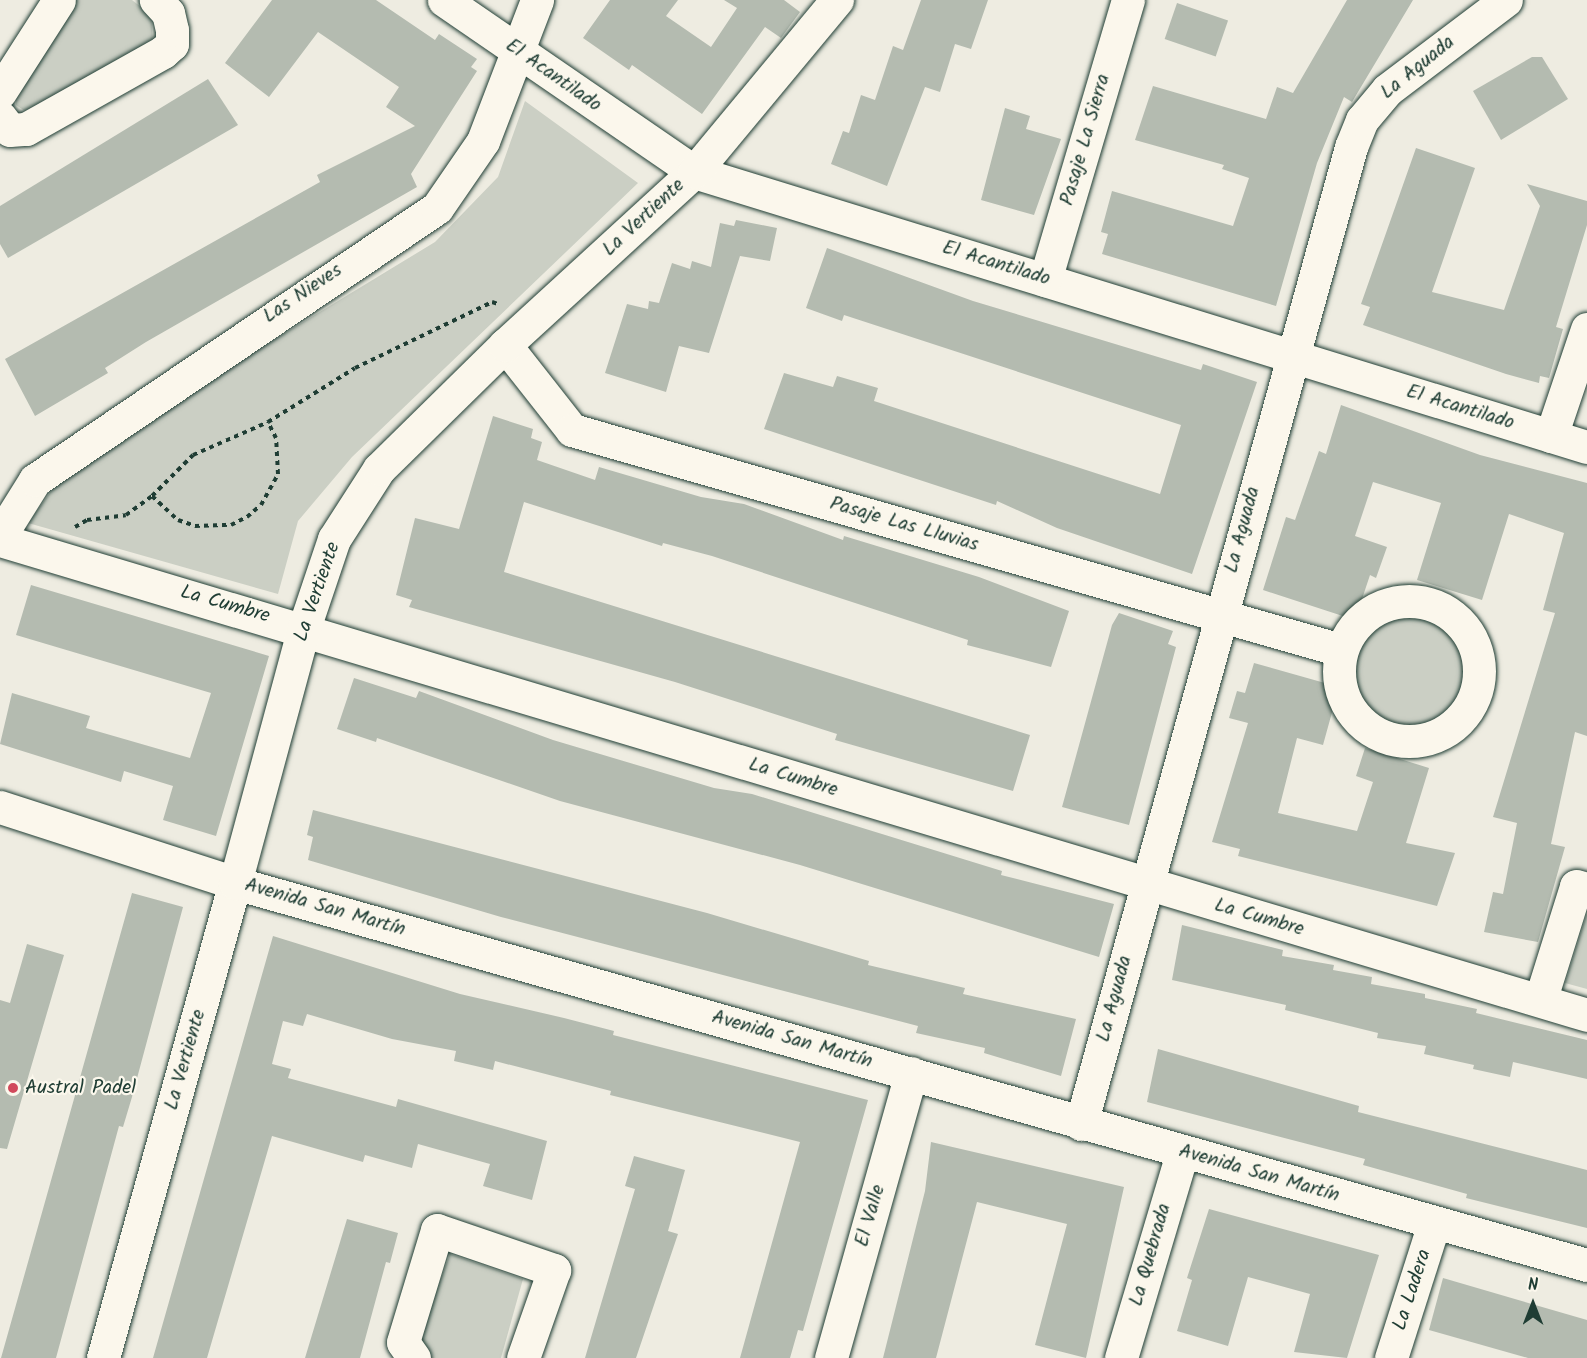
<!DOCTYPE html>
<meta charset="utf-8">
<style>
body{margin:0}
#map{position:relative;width:1587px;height:1358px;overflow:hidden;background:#eeece1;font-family:Kalam,sans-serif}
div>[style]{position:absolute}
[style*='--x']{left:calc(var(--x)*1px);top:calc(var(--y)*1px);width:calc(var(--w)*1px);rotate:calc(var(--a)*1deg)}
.green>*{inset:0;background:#cbcfc4}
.round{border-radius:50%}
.building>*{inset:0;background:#b4bbb0;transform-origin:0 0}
.path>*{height:4px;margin-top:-2px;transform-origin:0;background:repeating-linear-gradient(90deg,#1f3d34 0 4.5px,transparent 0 9px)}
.roads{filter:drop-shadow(0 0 2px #1f3d34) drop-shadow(0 0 2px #1f3d34)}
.minor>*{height:33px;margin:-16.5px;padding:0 16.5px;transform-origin:16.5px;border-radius:16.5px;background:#fbf7ec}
.minor>.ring{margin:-16.5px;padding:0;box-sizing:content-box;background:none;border:33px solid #fbf7ec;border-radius:50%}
.tertiary>*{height:33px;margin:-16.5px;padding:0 16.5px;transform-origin:16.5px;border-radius:16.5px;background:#fbf7ec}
.dots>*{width:16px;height:16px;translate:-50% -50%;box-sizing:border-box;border:3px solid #fbf7ec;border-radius:50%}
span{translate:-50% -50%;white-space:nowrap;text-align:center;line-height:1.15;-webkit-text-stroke:4.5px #fbf7ec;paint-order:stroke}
.street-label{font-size:20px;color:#1f3d34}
.poi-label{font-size:20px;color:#1f3d34}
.left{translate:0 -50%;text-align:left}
.north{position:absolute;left:1503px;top:1274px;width:60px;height:60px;-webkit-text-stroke:4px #fbf7ec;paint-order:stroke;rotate:0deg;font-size:16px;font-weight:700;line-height:24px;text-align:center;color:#1f3d34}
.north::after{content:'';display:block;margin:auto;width:21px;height:27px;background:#1f3d34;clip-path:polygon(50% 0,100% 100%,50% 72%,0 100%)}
</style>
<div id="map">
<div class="green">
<i style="clip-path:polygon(76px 0,132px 0,151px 15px,153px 42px,25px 111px,16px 105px,16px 94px)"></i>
<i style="clip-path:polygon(525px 101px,638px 183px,352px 457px,298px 521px,278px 594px,28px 523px,55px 486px,127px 429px,435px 242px,498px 177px)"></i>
<i class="round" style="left:1352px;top:613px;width:114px;height:114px"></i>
<i style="clip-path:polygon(1587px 913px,1587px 989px,1565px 983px)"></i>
<i style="clip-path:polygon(450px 1254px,523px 1279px,501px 1358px,424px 1358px,421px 1352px,421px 1333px)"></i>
</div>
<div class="building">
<i style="clip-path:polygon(272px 0,376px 0,435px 40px,439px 34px,477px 59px,471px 67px,477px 71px,411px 174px,417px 187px,146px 342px,105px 368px,108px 373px,35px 416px,5px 359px,320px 182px,317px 175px,415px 126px,386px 107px,399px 87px,318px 32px,269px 97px,225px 63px)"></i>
<i style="clip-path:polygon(610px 0,678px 0,666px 16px,711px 47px,737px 8px,724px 0,784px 0,800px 12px,781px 38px,765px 27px,702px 114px,632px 65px,629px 70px,583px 38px)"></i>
<i style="clip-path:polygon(921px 0,988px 0,971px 49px,955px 44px,940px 92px,925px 87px,887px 186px,831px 164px,843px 131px,849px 133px,861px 95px,875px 100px,893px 46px,903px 50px)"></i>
<i style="clip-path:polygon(1347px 0,1413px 0,1352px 102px,1344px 97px,1317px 163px,1276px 306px,1102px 254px,1108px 234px,1101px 232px,1112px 191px,1233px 226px,1249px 178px,1222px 169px,1224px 165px,1135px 140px,1153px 86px,1266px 119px,1277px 87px,1293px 93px)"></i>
<i style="left:1177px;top:3px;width:54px;height:38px;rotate:19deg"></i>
<i style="clip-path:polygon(1532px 57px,1542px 57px,1568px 99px,1501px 140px,1473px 91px)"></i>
<i style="clip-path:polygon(208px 79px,238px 125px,8px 258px,0 244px,0 206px)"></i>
<i style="clip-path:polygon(1005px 108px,1030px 116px,1026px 129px,1061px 139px,1034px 215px,981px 200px)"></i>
<i style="clip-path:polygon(1416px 148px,1475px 168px,1432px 292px,1504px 310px,1540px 206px,1527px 184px,1587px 201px,1587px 225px,1556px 327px,1563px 329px,1549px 378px,1540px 376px,1539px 383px,1506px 374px,1363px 325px,1370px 307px,1361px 304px)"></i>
<i style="clip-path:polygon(736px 220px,777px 228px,770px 261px,740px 256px,709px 353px,679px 346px,666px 392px,605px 373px,627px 304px,648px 309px,649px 301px,659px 303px,672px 263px,690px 269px,692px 261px,711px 267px,720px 223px,734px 226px)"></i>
<i style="clip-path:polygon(827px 248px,973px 301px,1201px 370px,1203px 364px,1257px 382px,1192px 574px,1057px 528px,997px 501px,996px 505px,764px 429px,784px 373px,833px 387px,837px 376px,878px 388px,874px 401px,1160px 494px,1181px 425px,844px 315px,842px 321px,806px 308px)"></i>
<i style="clip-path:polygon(1341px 405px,1480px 455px,1587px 483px,1587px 736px,1575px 732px,1551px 844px,1565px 847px,1538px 942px,1484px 932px,1493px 892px,1503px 894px,1517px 823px,1493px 817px,1555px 613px,1543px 610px,1564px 533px,1509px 514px,1482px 600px,1417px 580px,1441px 503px,1373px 482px,1355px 536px,1387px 547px,1376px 578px,1370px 575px,1355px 620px,1263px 590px,1286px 517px,1295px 520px,1319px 451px,1326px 454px)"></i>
<i style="clip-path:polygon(493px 416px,533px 429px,531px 438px,542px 442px,537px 460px,595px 480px,599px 467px,701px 497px,744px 504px,843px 540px,844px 536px,979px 577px,1069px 611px,1051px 667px,967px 645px,968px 640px,712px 556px,663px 543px,662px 546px,524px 502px,504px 572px,1030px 735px,1013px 791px,835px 740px,837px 734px,675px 682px,409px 607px,412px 600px,396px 595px,415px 518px,459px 529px)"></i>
<i style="clip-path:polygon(31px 585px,269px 656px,216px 836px,163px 820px,173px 786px,124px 771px,121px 782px,0 744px,12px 693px,90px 716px,86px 728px,190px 758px,211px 693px,16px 635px)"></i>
<i style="clip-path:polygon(1119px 613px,1173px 631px,1168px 644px,1176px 647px,1129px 825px,1062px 807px,1112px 625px)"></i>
<i style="clip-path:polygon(1254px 663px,1339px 687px,1323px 745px,1297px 738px,1278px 813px,1357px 831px,1373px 782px,1356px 776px,1365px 748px,1429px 768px,1406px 843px,1455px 853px,1437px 906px,1238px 856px,1240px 849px,1212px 842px,1248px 723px,1229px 718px,1237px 691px,1245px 693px)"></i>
<i style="clip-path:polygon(354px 678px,416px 698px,419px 691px,553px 740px,714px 788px,752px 794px,1002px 871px,1001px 875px,1114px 904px,1099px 957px,800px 865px,560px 801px,377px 738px,376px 742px,337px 729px)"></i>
<i style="clip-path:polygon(313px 810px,707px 913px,869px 961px,868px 965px,965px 988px,963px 994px,1076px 1019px,1061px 1076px,984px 1053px,985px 1048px,916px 1033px,918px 1026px,501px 917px,308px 860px,313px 837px,307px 835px)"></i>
<i style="clip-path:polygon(132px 893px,183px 907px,132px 1097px,123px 1127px,119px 1126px,56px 1358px,1px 1358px)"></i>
<i style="clip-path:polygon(1182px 925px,1283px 950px,1282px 956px,1334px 965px,1333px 970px,1372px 977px,1371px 984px,1425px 994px,1425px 998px,1477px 1009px,1476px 1013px,1587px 1040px,1587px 1079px,1513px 1062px,1510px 1077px,1473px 1069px,1474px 1065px,1424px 1054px,1426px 1046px,1377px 1038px,1378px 1033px,1285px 1010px,1286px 1005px,1172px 980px)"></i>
<i style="clip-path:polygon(273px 936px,460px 994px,564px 1018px,614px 1031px,613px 1035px,868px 1100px,803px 1331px,798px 1330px,790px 1358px,740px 1358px,800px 1142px,610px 1095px,611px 1091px,495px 1061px,493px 1070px,454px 1061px,456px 1051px,392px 1039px,307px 1014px,303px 1026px,283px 1021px,272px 1064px,291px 1069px,288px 1078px,396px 1107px,398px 1099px,547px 1141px,532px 1200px,483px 1186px,490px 1164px,418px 1144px,412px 1168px,365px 1155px,363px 1162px,272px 1136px,207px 1358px,153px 1358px)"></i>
<i style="clip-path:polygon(27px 944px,64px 955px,7px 1149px,0 1148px,0 1000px,10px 1003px)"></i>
<i style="clip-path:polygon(1158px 1049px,1359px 1106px,1358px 1112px,1587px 1170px,1587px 1228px,1466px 1198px,1467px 1194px,1363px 1165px,1365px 1159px,1147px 1102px)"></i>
<i style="clip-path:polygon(931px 1142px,1124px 1187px,1086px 1358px,1035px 1345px,1067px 1224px,977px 1202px,936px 1358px,883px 1358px,925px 1191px)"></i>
<i style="clip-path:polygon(634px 1156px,685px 1170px,668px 1231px,678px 1234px,636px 1358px,585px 1358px,635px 1189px,625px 1186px)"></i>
<i style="clip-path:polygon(1209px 1209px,1379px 1255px,1347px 1358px,1294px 1352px,1310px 1294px,1248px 1277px,1228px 1346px,1177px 1331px,1192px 1280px,1187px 1278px)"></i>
<i style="clip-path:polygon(347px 1219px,398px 1233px,390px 1263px,386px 1262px,360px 1358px,305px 1358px)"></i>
<i style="clip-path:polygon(1443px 1278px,1587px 1320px,1587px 1358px,1528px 1358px,1429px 1330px)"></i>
</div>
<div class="path">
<i style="--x:152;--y:496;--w:58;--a:-45"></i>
<i style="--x:193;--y:455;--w:82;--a:-23.7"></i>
<i style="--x:75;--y:527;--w:14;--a:-30"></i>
<i style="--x:87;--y:520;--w:39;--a:-7"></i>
<i style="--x:126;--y:515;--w:32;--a:-36"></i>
<i style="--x:152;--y:496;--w:35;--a:43"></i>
<i style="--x:178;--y:520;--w:18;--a:19"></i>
<i style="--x:195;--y:526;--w:36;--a:-2"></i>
<i style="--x:231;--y:525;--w:18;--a:-27"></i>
<i style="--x:247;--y:517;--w:18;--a:-41"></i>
<i style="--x:261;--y:505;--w:35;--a:-61"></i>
<i style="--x:278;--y:474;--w:36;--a:-93"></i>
<i style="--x:276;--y:438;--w:18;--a:-117"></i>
<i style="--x:268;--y:422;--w:102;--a:-31.8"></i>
<i style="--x:355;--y:368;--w:152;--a:-25.7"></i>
<i style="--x:492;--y:302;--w:6;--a:18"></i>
</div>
<div class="roads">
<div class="minor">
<i style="--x:444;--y:0;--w:303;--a:34.5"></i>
<i style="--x:694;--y:172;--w:934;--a:17.12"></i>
<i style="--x:0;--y:92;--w:109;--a:-57.3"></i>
<i style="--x:0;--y:117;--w:16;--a:52"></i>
<i style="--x:10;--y:130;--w:16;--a:-4"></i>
<i style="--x:26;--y:129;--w:157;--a:-29.3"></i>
<i style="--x:163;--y:52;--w:12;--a:-42"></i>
<i style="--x:172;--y:44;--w:14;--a:-90"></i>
<i style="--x:172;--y:30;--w:17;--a:-103"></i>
<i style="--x:168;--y:13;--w:18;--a:-133"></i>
<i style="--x:1045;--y:280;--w:292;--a:-73.5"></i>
<i style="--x:505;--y:345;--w:108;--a:51.8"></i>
<i style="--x:572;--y:430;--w:800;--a:15.97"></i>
<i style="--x:1551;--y:436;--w:113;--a:-71.4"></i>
<i style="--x:0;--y:536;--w:66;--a:-58"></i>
<i style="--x:35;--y:480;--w:485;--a:-34.1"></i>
<i style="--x:437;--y:208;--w:81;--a:-55.5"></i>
<i style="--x:483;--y:141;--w:151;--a:-69"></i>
<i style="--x:0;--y:540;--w:1657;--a:16.66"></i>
<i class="ring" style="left:1339px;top:601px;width:107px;height:107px"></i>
<i style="--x:1541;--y:998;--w:117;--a:-72.6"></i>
<i style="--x:1576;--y:886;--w:11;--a:15"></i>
<i style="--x:1081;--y:1124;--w:1014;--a:-74.55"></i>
<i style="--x:1351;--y:147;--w:29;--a:-68"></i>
<i style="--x:1362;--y:120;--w:39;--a:-50"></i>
<i style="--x:1387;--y:90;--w:149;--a:-37.1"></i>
<i style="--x:103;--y:1358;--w:493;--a:-74.5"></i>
<i style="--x:414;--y:1358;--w:19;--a:-125"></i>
<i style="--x:403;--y:1342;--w:117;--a:-73.1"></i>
<i style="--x:437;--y:1230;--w:124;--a:18.9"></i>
<i style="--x:554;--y:1270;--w:93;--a:109.4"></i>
<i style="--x:831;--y:1358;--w:296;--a:-74.3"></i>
<i style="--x:1121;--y:1358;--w:214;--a:-73.4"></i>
<i style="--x:1391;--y:1358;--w:142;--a:-72.3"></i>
</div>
<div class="tertiary">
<i style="--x:0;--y:807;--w:247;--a:17.9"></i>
<i style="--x:235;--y:883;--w:1405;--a:15.78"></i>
<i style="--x:235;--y:883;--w:264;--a:-74.9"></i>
<i style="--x:304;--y:628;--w:94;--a:-71.4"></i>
<i style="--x:334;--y:539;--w:83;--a:-57.3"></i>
<i style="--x:379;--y:469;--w:177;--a:-44.5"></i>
<i style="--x:505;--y:345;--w:256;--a:-42.5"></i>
<i style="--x:694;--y:172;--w:224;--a:-50.3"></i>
</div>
</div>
<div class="dots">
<i style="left:13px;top:1088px;background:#d1495b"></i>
</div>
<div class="street-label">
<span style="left:1418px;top:68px;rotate:-39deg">La Aguada</span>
<span style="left:553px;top:76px;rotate:35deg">El Acantilado</span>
<span style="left:1086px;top:140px;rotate:-74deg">Pasaje La Sierra</span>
<span style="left:644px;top:218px;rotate:-43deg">La Vertiente</span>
<span style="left:996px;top:264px;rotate:17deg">El Acantilado</span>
<span style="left:303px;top:294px;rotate:-34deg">Las Nieves</span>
<span style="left:1460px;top:408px;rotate:17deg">El Acantilado</span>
<span style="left:904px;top:525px;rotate:16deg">Pasaje Las Lluvias</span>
<span style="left:1243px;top:530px;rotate:-75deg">La Aguada</span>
<span style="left:318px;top:592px;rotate:-71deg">La Vertiente</span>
<span style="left:225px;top:605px;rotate:16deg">La Cumbre</span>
<span style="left:793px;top:778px;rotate:17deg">La Cumbre</span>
<span style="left:325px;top:908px;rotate:16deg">Avenida San Martín</span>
<span style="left:1259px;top:918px;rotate:16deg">La Cumbre</span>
<span style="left:1115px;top:999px;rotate:-75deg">La Aguada</span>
<span style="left:792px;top:1040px;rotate:16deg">Avenida San Martín</span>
<span style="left:186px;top:1060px;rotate:-74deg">La Vertiente</span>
<span style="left:1259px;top:1174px;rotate:16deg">Avenida San Martín</span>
<span style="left:871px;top:1216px;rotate:-74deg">El Valle</span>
<span style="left:1151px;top:1255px;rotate:-74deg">La Quebrada</span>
<span style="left:1413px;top:1290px;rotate:-72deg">La Ladera</span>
</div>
<div class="poi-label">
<span class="left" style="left:25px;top:1088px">Austral Padel</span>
</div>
<div class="north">N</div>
</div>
